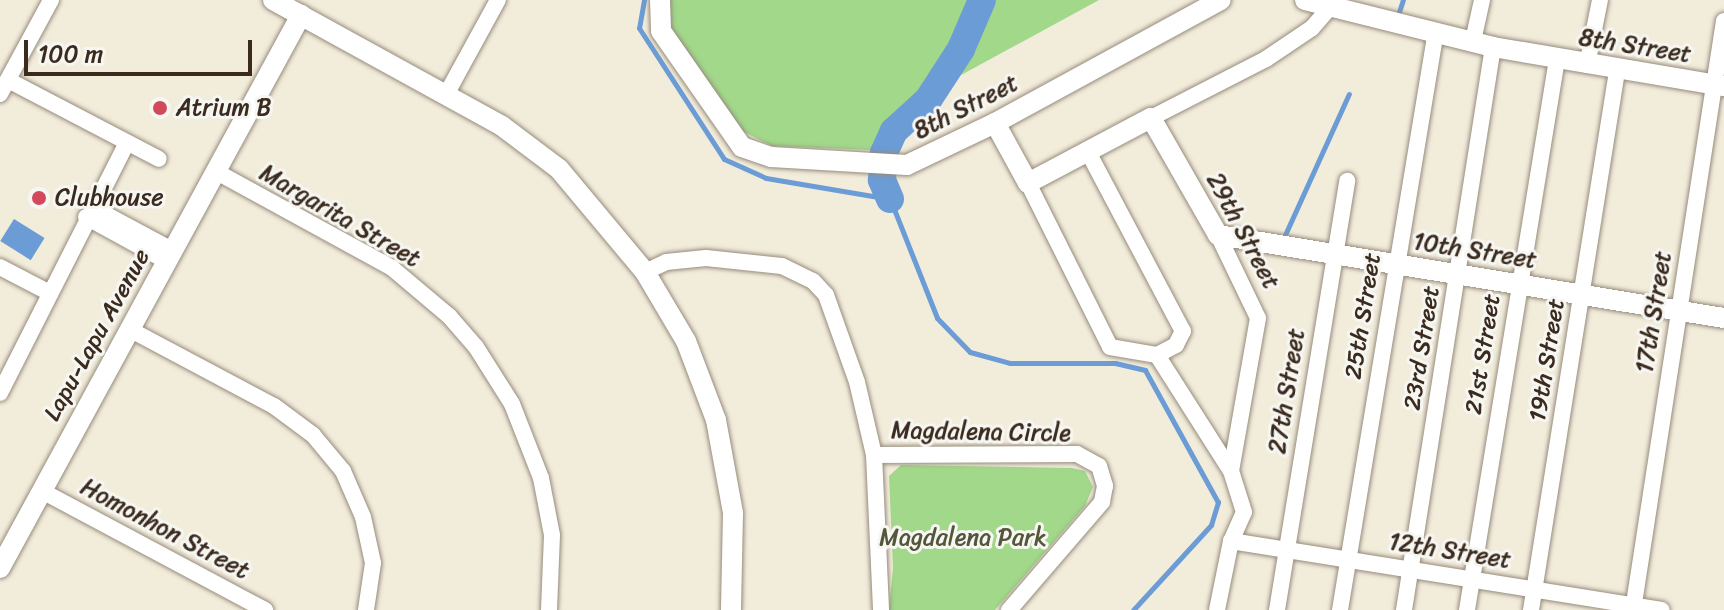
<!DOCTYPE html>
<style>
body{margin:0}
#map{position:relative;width:1724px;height:610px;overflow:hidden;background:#f2ecdb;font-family:Sriracha,sans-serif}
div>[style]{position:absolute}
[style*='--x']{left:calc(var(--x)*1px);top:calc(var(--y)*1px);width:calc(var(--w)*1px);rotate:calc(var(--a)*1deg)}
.green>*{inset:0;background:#a1d88a}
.water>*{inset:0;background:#6b9cd5;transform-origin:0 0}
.stream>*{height:5px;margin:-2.5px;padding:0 2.5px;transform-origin:2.5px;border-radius:2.5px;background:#6b9cd5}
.river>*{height:28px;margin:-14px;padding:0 14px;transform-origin:14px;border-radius:14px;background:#6b9cd5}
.roads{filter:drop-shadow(0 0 2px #968b7c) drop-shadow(0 0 2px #968b7c)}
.minor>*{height:16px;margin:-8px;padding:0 8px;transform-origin:8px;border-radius:8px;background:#fff}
.tertiary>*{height:20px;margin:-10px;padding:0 10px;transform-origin:10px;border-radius:10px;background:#fff}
.dots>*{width:22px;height:22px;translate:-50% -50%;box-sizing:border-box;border:4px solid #f6f6f2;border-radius:50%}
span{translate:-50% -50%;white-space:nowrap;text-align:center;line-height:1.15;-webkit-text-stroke:6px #f6f6f2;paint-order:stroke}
.street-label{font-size:24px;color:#3b2a1e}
.poi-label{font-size:24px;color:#3b2a1e}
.left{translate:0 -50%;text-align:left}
.park-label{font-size:24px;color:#545639}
.scale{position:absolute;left:24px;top:40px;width:228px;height:36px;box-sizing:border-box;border:4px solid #3b2a1e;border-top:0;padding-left:10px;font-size:24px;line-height:28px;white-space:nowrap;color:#3b2a1e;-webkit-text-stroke:6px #f6f6f2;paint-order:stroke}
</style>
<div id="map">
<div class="green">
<i style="clip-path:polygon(669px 0,1099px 0,919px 98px,872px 150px,772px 146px,742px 131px,668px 23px)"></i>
<i style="clip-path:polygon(901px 465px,1072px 468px,1085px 471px,1093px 487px,1085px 506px,995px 610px,889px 610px,893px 568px,889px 476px)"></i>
</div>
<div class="water">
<i style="left:14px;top:219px;width:36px;height:26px;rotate:32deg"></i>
</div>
<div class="stream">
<i style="--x:644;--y:0;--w:28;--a:100"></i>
<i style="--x:639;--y:28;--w:156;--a:57"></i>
<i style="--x:724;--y:159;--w:46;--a:24.3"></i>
<i style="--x:766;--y:178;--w:126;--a:9.6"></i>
<i style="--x:890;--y:199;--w:128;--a:68.4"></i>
<i style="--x:937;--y:318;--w:47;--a:45.9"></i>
<i style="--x:970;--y:352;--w:41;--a:15.4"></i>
<i style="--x:1010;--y:363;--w:105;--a:0"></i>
<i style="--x:1115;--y:363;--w:31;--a:13"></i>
<i style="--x:1145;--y:370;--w:151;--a:61.1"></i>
<i style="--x:1218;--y:502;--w:24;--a:107"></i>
<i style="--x:1211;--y:525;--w:115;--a:132.5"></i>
<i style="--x:1398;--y:15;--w:16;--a:-72"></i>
<i style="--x:1284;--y:237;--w:157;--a:-65.6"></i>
</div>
<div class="river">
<i style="--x:890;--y:199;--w:21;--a:-113"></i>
<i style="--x:882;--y:180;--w:27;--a:-86"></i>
<i style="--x:884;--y:153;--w:24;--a:-66"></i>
<i style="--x:894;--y:131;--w:46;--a:-42.4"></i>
<i style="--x:928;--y:100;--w:61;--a:-57.1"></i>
<i style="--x:961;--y:49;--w:53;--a:-66.8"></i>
</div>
<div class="roads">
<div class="minor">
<i style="--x:1473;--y:41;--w:42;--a:-77.6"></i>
<i style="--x:1587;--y:65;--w:66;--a:-78.7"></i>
<i style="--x:8;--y:80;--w:170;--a:27.6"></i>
<i style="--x:447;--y:93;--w:106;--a:-61.3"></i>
<i style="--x:0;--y:94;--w:107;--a:-61.5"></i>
<i style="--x:1151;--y:118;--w:129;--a:-27.2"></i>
<i style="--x:1266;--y:59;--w:55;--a:-34"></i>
<i style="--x:1312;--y:28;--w:29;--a:-49"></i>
<i style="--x:1087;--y:150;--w:205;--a:62.1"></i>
<i style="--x:1183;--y:331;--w:16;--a:117"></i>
<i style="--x:1176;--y:345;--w:21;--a:152"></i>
<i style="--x:215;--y:171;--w:202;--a:28.7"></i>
<i style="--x:392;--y:268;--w:75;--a:40.1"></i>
<i style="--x:449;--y:316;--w:41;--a:48.9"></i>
<i style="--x:476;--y:347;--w:67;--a:57.7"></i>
<i style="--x:512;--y:404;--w:79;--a:68.6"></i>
<i style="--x:541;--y:478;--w:58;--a:79.1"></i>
<i style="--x:552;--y:535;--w:75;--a:92.3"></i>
<i style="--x:1028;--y:183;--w:183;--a:63.4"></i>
<i style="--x:1110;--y:347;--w:48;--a:9.7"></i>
<i style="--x:1157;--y:355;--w:138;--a:57.5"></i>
<i style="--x:1231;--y:471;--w:43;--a:72.4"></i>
<i style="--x:1244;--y:512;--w:32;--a:114"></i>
<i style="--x:1231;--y:541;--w:70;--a:101.5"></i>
<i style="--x:92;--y:207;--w:91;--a:28.3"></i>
<i style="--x:86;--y:217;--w:91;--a:28.8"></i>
<i style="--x:1218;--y:235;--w:92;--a:64.3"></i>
<i style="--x:1258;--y:318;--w:155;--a:100"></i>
<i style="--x:0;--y:267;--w:56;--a:27.5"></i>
<i style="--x:645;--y:272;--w:23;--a:-25"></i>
<i style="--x:666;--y:262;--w:40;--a:-5.7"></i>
<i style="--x:706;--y:258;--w:76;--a:6"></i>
<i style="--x:782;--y:266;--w:34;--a:26"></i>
<i style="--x:813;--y:281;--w:19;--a:47"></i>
<i style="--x:826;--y:295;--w:92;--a:70.4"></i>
<i style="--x:857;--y:382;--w:75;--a:76.9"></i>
<i style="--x:874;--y:455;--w:155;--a:87.4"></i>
<i style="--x:129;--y:329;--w:164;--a:28"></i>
<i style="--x:274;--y:406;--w:49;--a:36.6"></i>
<i style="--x:313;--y:435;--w:47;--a:50.2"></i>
<i style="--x:343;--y:471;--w:50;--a:66.5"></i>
<i style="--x:363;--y:517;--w:47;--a:77.7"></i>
<i style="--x:373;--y:563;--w:48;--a:98.5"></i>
<i style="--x:0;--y:393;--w:280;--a:-63.1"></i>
<i style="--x:874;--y:455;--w:203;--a:-0.3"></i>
<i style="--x:1077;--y:454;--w:25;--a:29"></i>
<i style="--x:1099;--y:466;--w:21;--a:73"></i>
<i style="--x:1105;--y:486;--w:16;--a:101"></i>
<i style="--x:1102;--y:502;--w:143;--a:130.7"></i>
<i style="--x:42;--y:491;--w:253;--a:28.1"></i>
<i style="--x:1231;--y:541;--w:436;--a:9.1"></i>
<i style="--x:1277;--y:610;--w:435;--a:-80.7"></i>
<i style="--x:1340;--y:610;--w:587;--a:-80.59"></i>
<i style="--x:1404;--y:610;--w:570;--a:-81.02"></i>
<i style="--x:1467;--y:610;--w:558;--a:-80.72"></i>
<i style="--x:1531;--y:610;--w:546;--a:-80.93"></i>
<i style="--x:1633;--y:610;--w:596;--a:-81.22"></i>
</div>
<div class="tertiary">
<i style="--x:273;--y:0;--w:261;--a:28.8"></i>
<i style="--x:502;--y:126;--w:71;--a:37"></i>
<i style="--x:559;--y:169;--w:134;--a:50.1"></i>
<i style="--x:645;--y:272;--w:80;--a:59.3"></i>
<i style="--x:686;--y:341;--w:85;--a:69.2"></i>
<i style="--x:716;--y:420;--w:95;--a:79.6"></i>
<i style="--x:733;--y:513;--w:97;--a:91.2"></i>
<i style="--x:660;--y:0;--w:31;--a:88"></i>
<i style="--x:661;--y:31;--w:141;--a:55.1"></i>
<i style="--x:742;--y:147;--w:31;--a:19"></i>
<i style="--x:771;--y:157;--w:136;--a:3.4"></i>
<i style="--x:907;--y:165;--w:98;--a:-25.5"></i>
<i style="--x:995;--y:123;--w:257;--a:-28.6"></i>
<i style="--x:1305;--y:0;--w:194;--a:14"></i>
<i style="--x:1493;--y:47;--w:234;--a:9.6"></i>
<i style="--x:995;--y:123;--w:68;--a:61.2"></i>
<i style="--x:1028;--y:183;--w:139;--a:-27.9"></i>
<i style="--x:1151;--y:118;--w:135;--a:60.2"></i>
<i style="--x:1218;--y:235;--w:513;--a:9.32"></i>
<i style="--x:0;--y:568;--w:630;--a:-61.44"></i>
</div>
</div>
<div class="dots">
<i style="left:160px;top:108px;background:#d1495b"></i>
<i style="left:39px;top:198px;background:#d1495b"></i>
</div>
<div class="street-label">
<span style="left:1635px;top:46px;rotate:9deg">8th Street</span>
<span style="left:966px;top:107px;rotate:-27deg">8th Street</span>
<span style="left:340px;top:216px;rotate:30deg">Margarita Street</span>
<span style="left:1243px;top:231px;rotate:62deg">29th Street</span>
<span style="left:1475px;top:251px;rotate:9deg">10th Street</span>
<span style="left:1654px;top:312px;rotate:-81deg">17th Street</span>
<span style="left:1363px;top:316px;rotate:-81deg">25th Street</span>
<span style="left:97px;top:335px;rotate:-61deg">Lapu-Lapu Avenue</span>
<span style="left:1422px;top:348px;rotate:-81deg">23rd Street</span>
<span style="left:1483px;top:354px;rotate:-81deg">21st Street</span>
<span style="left:1547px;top:360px;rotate:-81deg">19th Street</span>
<span style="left:1287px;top:391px;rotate:-81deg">27th Street</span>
<span style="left:981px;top:432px;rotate:1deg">Magdalena Circle</span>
<span style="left:165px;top:529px;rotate:28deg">Homonhon Street</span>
<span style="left:1450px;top:551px;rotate:9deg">12th Street</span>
</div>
<div class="poi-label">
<span class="left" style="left:176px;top:108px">Atrium B</span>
<span class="left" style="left:55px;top:198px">Clubhouse</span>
</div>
<div class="park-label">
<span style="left:963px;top:538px">Magdalena Park</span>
</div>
<div class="scale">100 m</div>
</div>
